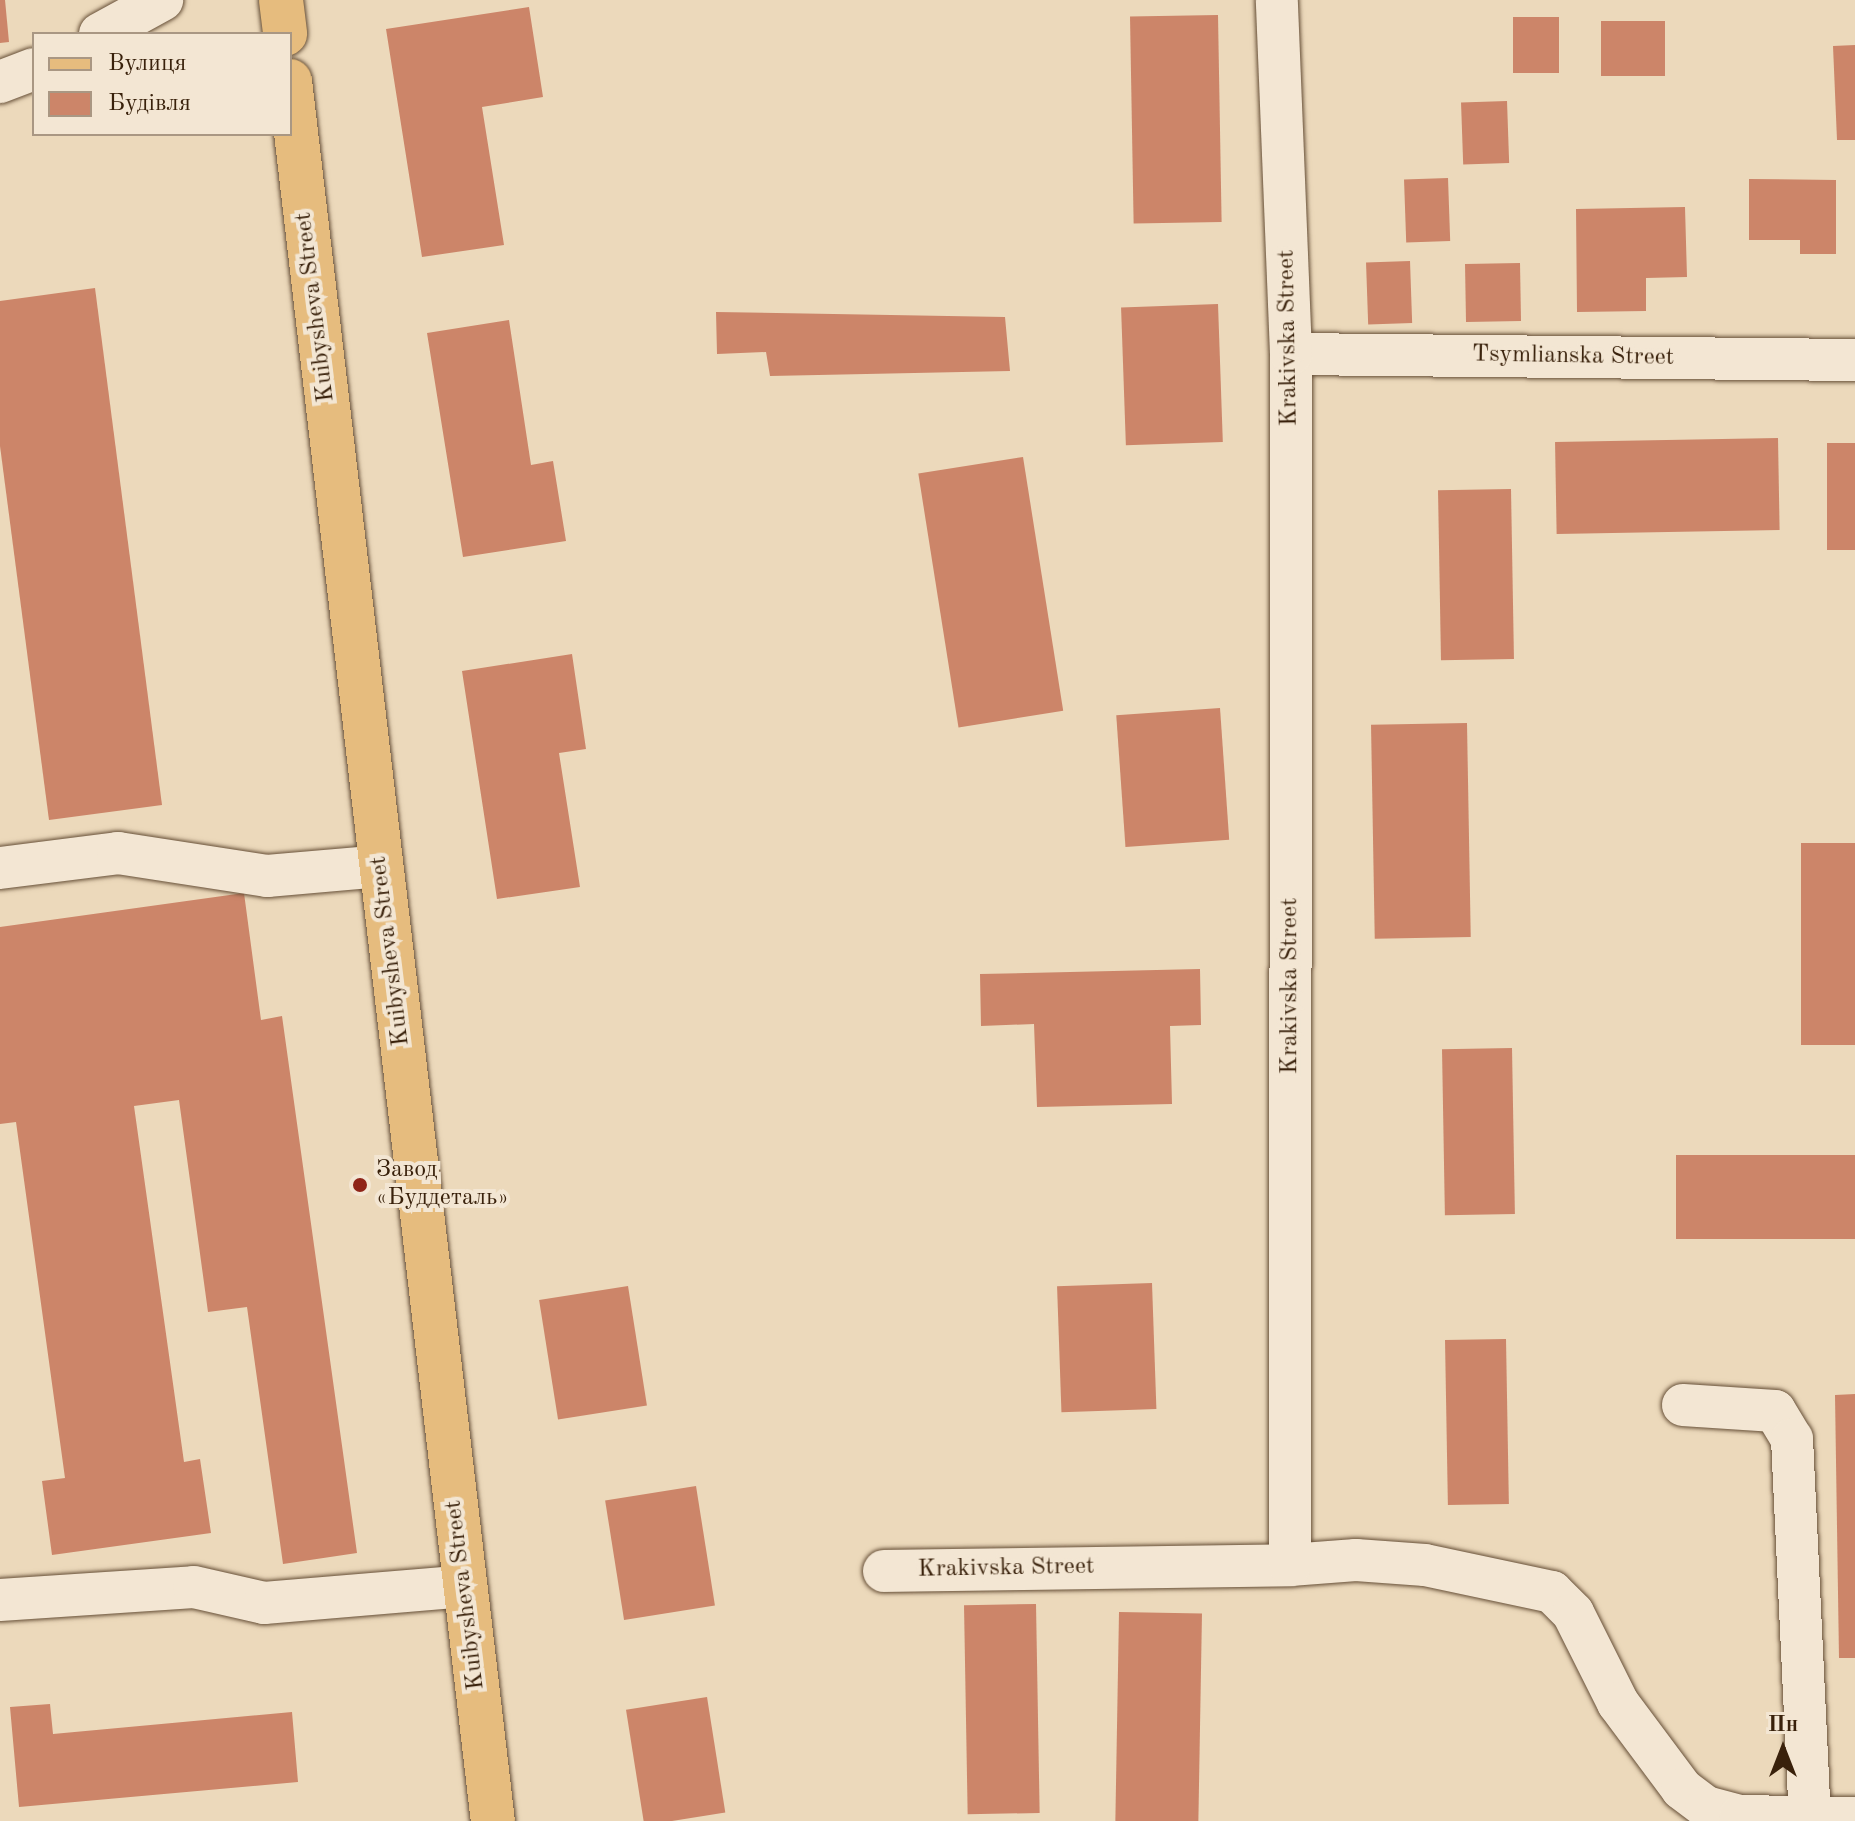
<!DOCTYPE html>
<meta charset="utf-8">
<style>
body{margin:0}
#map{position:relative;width:1855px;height:1821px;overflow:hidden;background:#ecd9bb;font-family:"Old Standard TT",serif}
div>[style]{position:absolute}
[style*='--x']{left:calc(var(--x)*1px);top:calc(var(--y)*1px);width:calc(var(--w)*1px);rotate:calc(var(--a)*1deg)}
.building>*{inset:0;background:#cc8569;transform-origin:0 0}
.roads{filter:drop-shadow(0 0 2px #664f37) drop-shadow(0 0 2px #664f37)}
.minor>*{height:42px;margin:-21px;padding:0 21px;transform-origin:21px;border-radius:21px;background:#f3e6d3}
.major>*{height:44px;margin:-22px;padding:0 22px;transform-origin:22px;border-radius:22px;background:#e6bc7e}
.dots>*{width:22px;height:22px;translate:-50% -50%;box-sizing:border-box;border:4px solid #f3e6d3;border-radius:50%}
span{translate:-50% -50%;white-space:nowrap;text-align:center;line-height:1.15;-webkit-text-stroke:8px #f3e6d3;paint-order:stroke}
.street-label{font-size:24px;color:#39210b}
.poi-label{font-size:24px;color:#39210b}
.left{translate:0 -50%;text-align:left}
.legend{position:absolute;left:32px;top:32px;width:260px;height:104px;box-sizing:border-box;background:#f3e6d3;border:2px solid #a99783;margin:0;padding:10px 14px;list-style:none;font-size:24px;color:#39210b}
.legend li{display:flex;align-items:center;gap:16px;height:40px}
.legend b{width:40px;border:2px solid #a99783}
.north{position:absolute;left:1743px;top:1709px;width:80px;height:80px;-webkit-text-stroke:6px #f3e6d3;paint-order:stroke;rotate:0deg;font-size:22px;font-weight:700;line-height:32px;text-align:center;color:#39210b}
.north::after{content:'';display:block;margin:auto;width:28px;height:36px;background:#39210b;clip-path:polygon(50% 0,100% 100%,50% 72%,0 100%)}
</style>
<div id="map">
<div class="building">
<i style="clip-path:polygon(0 0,5px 0,9px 42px,0 43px)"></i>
<i style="clip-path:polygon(529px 7px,543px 97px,482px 107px,504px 245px,422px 257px,386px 29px)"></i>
<i style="left:1218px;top:15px;width:207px;height:88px;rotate:89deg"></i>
<i style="left:1513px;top:17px;width:46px;height:56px"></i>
<i style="left:1601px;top:21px;width:64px;height:55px"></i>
<i style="clip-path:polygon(1855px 45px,1855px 140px,1837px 140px,1833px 46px)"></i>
<i style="left:1507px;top:101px;width:62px;height:46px;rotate:88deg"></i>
<i style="left:1448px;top:178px;width:63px;height:44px;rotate:88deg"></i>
<i style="clip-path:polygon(1749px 179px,1836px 180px,1836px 254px,1800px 254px,1800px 240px,1749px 240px)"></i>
<i style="clip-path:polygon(1685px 207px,1687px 277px,1646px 278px,1646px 311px,1577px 312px,1576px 209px)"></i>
<i style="left:1410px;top:261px;width:62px;height:44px;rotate:88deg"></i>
<i style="left:1520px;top:263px;width:58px;height:55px;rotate:89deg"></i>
<i style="clip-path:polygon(95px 288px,162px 805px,49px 820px,0 446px,0 301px)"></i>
<i style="left:1218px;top:304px;width:138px;height:97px;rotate:88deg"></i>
<i style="clip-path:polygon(716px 312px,1005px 317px,1010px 371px,770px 376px,766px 352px,717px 354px)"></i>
<i style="clip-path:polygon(509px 320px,531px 465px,553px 461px,566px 541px,463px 557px,427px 333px)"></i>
<i style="left:1778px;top:438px;width:92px;height:223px;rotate:89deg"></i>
<i style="left:1855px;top:443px;width:107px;height:28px;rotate:90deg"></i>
<i style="left:1023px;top:457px;width:257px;height:106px;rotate:81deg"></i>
<i style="left:1511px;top:489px;width:170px;height:73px;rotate:89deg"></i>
<i style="clip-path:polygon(572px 654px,586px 749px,559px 753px,580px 887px,497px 899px,462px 671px)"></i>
<i style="left:1220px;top:708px;width:132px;height:104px;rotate:86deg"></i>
<i style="left:1467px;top:723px;width:214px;height:96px;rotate:89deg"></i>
<i style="left:1801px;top:843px;width:54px;height:202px"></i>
<i style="clip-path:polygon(244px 893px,261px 1020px,282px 1016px,357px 1553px,283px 1564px,247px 1307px,208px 1312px,179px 1100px,134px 1106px,184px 1462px,200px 1459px,211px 1533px,52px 1555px,42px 1481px,65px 1478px,16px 1122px,0 1124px,0 927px)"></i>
<i style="clip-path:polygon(1200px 969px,1201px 1025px,1170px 1026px,1172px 1104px,1037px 1107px,1034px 1024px,981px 1026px,980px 974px)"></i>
<i style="left:1512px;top:1048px;width:166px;height:70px;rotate:89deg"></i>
<i style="left:1855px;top:1155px;width:84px;height:179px;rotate:90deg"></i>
<i style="left:1152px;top:1283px;width:126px;height:95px;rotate:88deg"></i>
<i style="left:628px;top:1286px;width:121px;height:90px;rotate:81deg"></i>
<i style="left:1506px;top:1339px;width:165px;height:61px;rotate:89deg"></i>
<i style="clip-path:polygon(1855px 1394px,1855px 1658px,1839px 1658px,1835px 1395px)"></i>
<i style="left:696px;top:1486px;width:121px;height:92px;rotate:81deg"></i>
<i style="left:1036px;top:1604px;width:209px;height:72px;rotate:89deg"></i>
<i style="left:1119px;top:1612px;width:83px;height:209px;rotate:1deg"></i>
<i style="left:707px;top:1697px;width:117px;height:82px;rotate:81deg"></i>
<i style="clip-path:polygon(50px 1704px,53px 1734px,292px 1712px,298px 1782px,19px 1807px,10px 1707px)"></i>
</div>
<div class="roads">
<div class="minor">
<i style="--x:100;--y:34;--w:71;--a:-28.7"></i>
<i style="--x:0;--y:82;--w:36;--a:-21"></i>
<i style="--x:1291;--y:354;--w:564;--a:0.61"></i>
<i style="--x:0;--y:868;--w:119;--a:-7.2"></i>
<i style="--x:118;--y:853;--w:151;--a:8.8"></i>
<i style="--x:267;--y:876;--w:114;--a:-5"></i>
<i style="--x:1683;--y:1405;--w:92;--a:3.7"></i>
<i style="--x:1775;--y:1411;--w:33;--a:59"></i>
<i style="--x:1792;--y:1439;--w:379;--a:87.3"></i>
<i style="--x:1290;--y:1565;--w:66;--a:-4.3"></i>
<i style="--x:1356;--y:1560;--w:69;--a:4.1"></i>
<i style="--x:1425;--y:1565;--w:130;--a:12"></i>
<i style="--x:1552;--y:1592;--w:30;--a:45"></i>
<i style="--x:1573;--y:1613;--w:101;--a:63.4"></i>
<i style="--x:1618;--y:1703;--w:107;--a:53.3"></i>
<i style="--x:1682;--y:1789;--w:30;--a:37"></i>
<i style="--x:1706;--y:1807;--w:35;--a:15"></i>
<i style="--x:1740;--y:1816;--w:115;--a:1"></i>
<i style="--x:884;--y:1571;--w:406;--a:-0.8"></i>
<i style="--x:1290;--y:1565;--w:1211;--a:-89.95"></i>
<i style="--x:1291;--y:354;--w:354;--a:-92.3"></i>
<i style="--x:0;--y:1600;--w:194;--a:-3.8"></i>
<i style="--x:194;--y:1587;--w:72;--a:12.9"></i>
<i style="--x:264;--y:1603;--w:202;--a:-4.8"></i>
</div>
<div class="major">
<i style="--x:281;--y:0;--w:34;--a:83"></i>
<i style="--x:290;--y:81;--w:1752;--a:83.35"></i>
</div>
</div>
<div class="dots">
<i style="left:360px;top:1185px;background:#8f2418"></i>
</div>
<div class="street-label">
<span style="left:316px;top:307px;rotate:-97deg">Kuibysheva Street</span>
<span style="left:1289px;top:338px;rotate:-91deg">Krakivska Street</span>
<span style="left:1573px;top:357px;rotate:1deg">Tsymlianska Street</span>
<span style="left:391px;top:951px;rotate:-97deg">Kuibysheva Street</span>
<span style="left:1291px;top:986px;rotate:-90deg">Krakivska Street</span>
<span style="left:1006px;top:1569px;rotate:-1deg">Krakivska Street</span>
<span style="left:466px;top:1595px;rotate:-97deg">Kuibysheva Street</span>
</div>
<div class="poi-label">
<span class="left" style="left:376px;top:1185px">Завод<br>«Буддеталь»</span>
</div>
<ul class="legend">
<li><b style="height:10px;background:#e6bc7e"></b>Вулиця</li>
<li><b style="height:22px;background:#cc8569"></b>Будівля</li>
</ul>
<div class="north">Пн</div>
</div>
